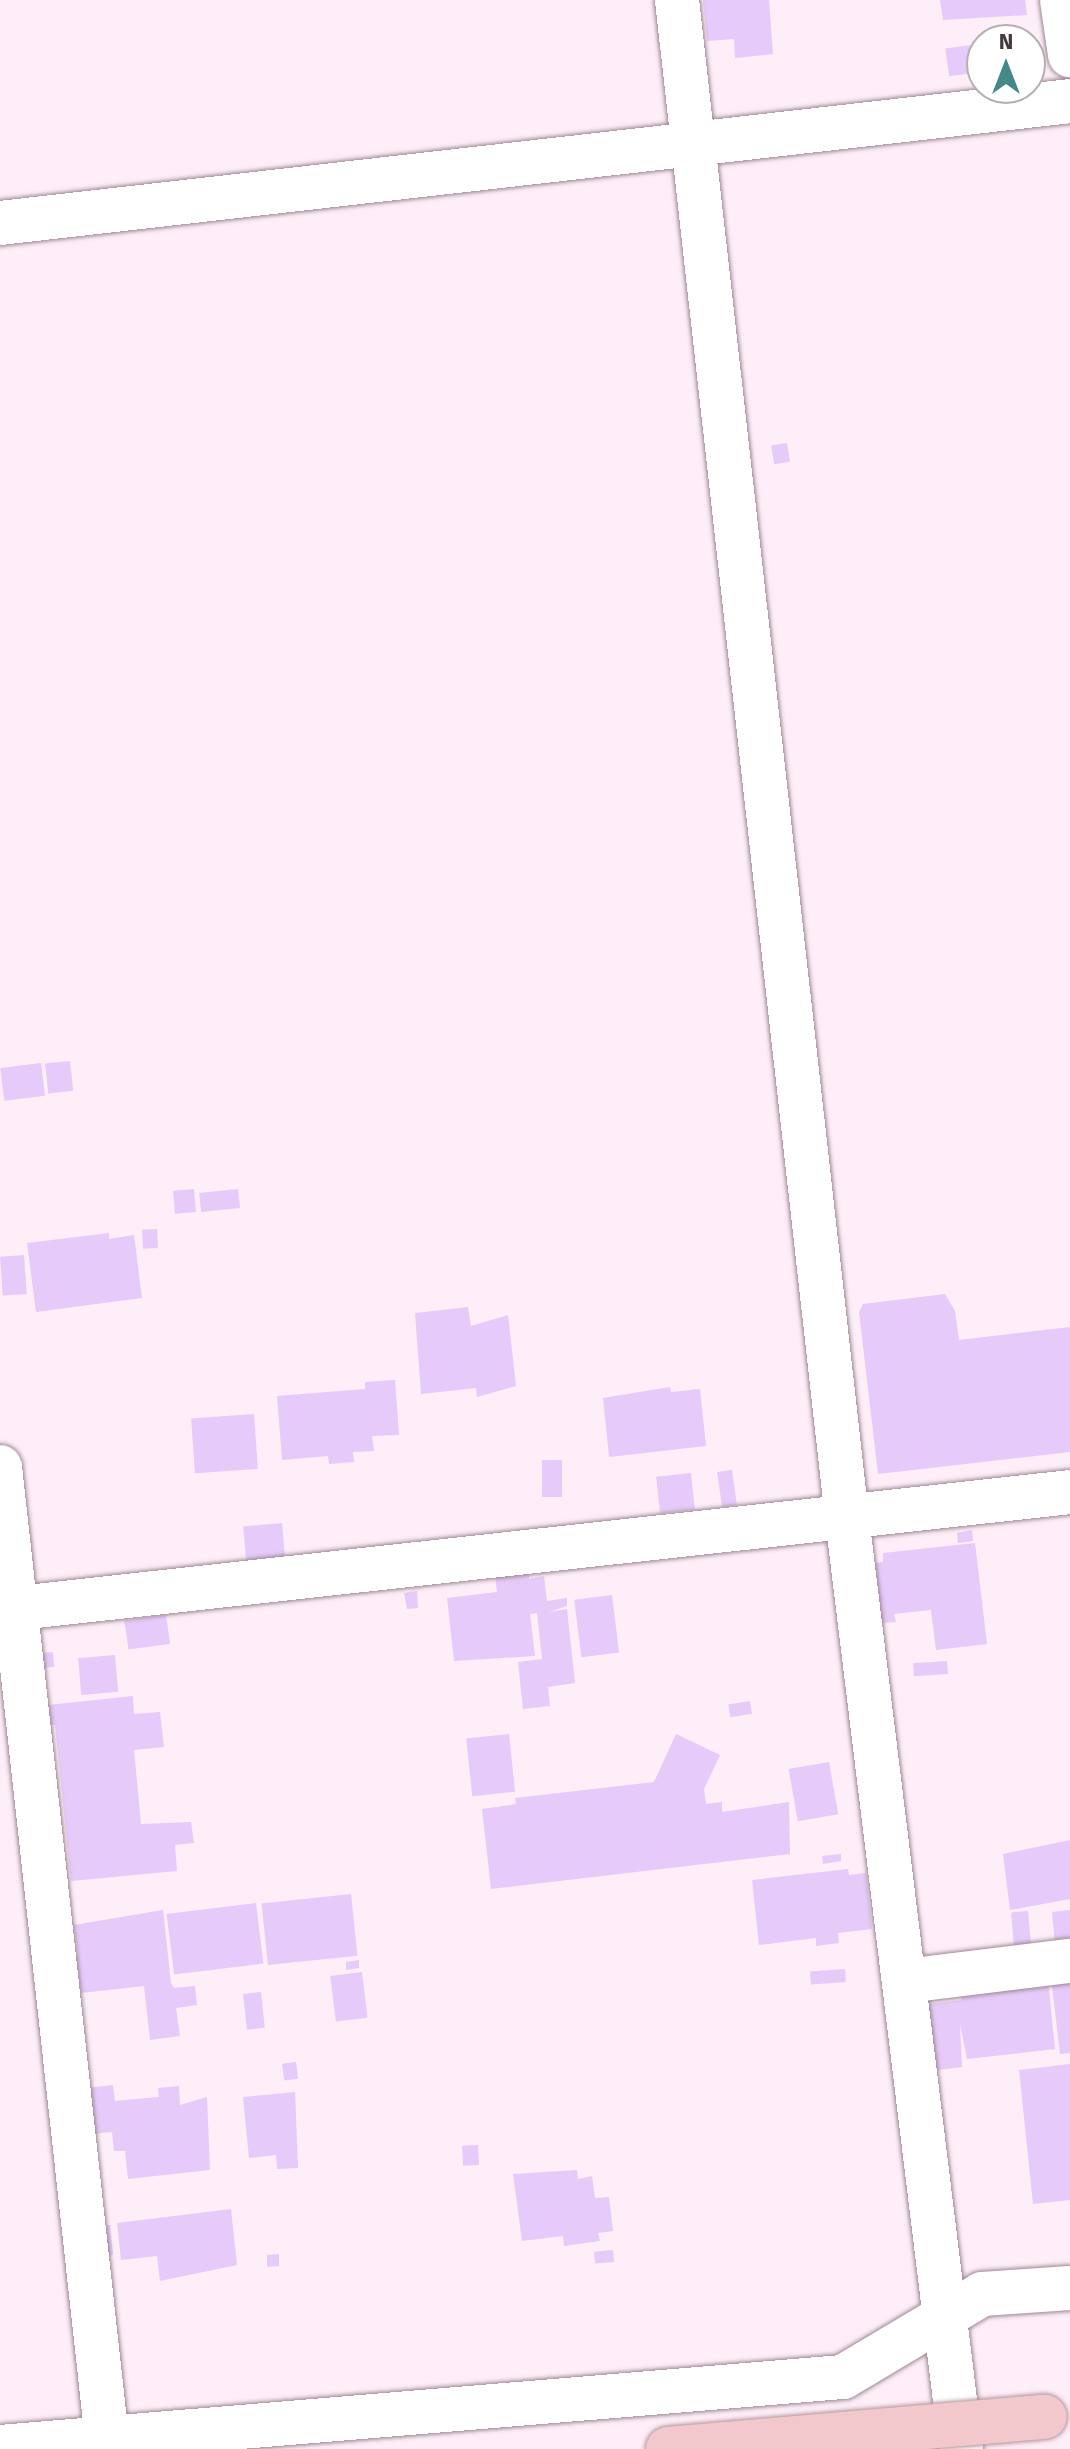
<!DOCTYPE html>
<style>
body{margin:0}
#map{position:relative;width:1070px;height:2449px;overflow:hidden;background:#fdeef7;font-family:"Fira Sans",sans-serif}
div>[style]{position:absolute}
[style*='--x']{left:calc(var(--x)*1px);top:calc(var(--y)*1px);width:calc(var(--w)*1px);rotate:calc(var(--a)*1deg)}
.building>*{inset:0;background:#e6caf9;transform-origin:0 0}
.roads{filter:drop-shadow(0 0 2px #9e8795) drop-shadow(0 0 2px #9e8795)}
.minor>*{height:44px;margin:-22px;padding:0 22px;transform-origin:22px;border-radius:22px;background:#fff}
.bridges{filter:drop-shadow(0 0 2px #b5969b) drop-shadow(0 0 2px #b5969b)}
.highway-bridge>*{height:44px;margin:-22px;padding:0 22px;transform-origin:22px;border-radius:22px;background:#f3c8cd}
span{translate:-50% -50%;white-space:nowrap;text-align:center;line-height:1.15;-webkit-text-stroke:8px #fff;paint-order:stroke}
.north{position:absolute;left:966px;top:24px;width:80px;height:80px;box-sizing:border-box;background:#fff;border:2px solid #b4b0b2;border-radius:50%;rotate:0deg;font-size:22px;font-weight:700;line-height:32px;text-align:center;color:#43393f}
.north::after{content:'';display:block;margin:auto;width:28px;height:36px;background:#428987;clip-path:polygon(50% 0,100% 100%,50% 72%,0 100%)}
</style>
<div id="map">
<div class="building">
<i style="clip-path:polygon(703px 0,769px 0,773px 54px,735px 58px,734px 39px,707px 41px)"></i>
<i style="clip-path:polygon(940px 0,1025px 0,1027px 15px,943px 20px)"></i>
<i style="left:971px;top:45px;width:28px;height:26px;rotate:82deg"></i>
<i style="left:787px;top:443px;width:19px;height:16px;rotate:81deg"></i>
<i style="left:70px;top:1061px;width:30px;height:25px;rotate:84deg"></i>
<i style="left:41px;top:1063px;width:33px;height:41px;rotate:83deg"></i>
<i style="left:194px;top:1189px;width:23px;height:21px;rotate:85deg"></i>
<i style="left:238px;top:1189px;width:19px;height:39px;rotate:84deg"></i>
<i style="left:157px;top:1229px;width:19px;height:15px;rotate:87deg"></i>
<i style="clip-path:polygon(109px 1233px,109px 1239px,134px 1235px,142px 1298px,36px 1312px,27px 1243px)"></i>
<i style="left:24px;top:1255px;width:39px;height:24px;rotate:86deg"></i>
<i style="clip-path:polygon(945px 1294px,955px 1311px,959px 1340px,1070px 1327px,1070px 1452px,878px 1474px,859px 1312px,863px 1304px)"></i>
<i style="clip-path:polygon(468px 1307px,471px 1326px,508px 1315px,516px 1386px,477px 1397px,476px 1388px,421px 1394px,415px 1313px)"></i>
<i style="clip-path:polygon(395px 1380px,399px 1435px,372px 1436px,374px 1451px,353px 1452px,354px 1462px,329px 1464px,328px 1456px,282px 1460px,277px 1396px,365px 1389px,365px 1382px)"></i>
<i style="clip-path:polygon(670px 1387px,671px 1392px,700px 1389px,706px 1446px,609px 1457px,603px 1398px)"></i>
<i style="left:254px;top:1414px;width:55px;height:63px;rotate:86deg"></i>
<i style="left:542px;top:1460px;width:20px;height:37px"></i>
<i style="left:732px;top:1470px;width:35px;height:15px;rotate:82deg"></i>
<i style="left:691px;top:1473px;width:37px;height:35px;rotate:84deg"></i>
<i style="left:282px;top:1523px;width:34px;height:39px;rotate:85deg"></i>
<i style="clip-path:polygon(972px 1530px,973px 1541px,958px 1543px,957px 1533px)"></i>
<i style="clip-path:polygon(975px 1543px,987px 1644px,936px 1650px,931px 1610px,894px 1614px,896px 1622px,880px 1623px,874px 1563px,883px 1562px,883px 1553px)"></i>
<i style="clip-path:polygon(530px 1565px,529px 1579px,544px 1576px,547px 1601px,567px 1598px,567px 1606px,549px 1612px,567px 1609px,575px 1683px,548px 1687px,550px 1706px,523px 1709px,518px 1662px,542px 1659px,537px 1613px,530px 1614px,535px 1656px,454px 1661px,447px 1598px,497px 1592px,494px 1569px)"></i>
<i style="clip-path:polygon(417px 1591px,418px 1608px,407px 1609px,404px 1593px)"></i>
<i style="left:612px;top:1595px;width:58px;height:38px;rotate:83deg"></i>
<i style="left:166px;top:1615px;width:29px;height:42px;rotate:82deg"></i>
<i style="left:53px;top:1652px;width:15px;height:15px;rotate:86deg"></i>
<i style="left:115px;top:1655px;width:37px;height:37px;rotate:85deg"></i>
<i style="left:947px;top:1661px;width:13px;height:34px;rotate:86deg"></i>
<i style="clip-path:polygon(133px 1696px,134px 1714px,160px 1712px,164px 1747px,134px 1750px,141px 1824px,191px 1822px,194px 1843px,175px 1845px,177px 1871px,71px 1881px,55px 1725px,51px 1725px,48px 1705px)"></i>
<i style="left:750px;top:1701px;width:13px;height:22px;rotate:81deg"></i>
<i style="left:509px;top:1734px;width:58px;height:43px;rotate:84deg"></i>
<i style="clip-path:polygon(676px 1734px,720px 1755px,704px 1789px,706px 1804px,722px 1802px,722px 1812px,789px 1802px,790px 1854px,491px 1889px,482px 1809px,516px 1804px,515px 1798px,654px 1782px)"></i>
<i style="left:829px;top:1762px;width:53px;height:41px;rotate:80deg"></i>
<i style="clip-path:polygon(1070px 1840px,1070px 1899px,1010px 1910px,1003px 1854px)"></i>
<i style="clip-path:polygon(841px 1854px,841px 1861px,823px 1864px,822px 1856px)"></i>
<i style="clip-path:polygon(848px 1869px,849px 1875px,866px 1873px,872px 1929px,838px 1933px,839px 1943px,816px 1946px,816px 1938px,759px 1945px,752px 1880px)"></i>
<i style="left:351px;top:1894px;width:62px;height:90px;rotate:84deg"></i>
<i style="left:256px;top:1903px;width:61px;height:90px;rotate:83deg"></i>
<i style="clip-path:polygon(163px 1910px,171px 1983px,174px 1988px,195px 1986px,197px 2005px,176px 2008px,180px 2036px,150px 2040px,144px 1986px,81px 1993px,78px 1972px,70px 1972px,69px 1956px,78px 1956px,74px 1925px)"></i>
<i style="clip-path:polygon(1070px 1910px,1070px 1943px,1055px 1945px,1052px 1912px)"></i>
<i style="left:1028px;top:1911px;width:35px;height:17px;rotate:85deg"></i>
<i style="clip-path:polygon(359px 1960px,359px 1968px,346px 1970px,346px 1962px)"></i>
<i style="left:845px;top:1969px;width:13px;height:35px;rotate:86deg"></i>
<i style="left:362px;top:1972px;width:46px;height:32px;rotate:83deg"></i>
<i style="clip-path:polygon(1070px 1975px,1070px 2053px,1060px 2054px,1051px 1977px)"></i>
<i style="clip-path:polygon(1048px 1979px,1055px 2049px,967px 2059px,960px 2024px,962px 2067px,929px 2071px,922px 2005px,961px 2000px,961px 1991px)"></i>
<i style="left:261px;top:1992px;width:36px;height:18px;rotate:84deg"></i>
<i style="left:296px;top:2062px;width:17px;height:14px;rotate:83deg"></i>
<i style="clip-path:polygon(1070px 2064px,1070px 2200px,1033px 2204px,1019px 2070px)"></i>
<i style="clip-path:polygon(113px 2085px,115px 2101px,159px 2097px,158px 2088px,179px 2086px,180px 2105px,207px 2097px,210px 2170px,128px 2179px,125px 2151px,114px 2151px,112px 2132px,91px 2134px,87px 2088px)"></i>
<i style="clip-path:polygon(295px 2092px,298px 2168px,277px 2169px,276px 2155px,249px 2158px,243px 2097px)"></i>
<i style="left:478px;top:2145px;width:20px;height:16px;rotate:87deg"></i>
<i style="clip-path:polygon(577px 2170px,578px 2179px,592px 2176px,595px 2198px,609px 2197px,613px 2231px,598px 2233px,600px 2241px,564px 2246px,563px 2236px,522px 2241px,513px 2174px)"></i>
<i style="clip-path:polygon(231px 2209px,237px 2265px,160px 2281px,157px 2256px,121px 2260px,117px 2223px)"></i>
<i style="left:110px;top:2225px;width:30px;height:13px;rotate:84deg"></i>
<i style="left:613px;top:2250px;width:12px;height:19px;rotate:85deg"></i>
<i style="clip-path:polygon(279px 2254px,279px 2266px,267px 2267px,267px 2255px)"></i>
</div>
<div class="roads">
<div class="minor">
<i style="--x:677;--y:0;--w:1527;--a:83.61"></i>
<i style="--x:847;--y:1518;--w:938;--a:83.02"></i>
<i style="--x:1062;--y:0;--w:56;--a:81.7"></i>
<i style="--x:0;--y:223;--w:1077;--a:-6.5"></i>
<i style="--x:0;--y:1467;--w:988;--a:83.72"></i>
<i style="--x:0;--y:1610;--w:1076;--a:-6.29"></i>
<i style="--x:906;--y:1981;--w:165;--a:-7"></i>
<i style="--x:0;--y:2447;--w:846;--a:-4.75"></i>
<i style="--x:843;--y:2377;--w:162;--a:-30.8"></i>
<i style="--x:982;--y:2294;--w:88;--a:-3.9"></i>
</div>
</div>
<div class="bridges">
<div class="highway-bridge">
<i style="--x:668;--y:2449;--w:378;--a:-4.9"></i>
</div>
</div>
<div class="north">N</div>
</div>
